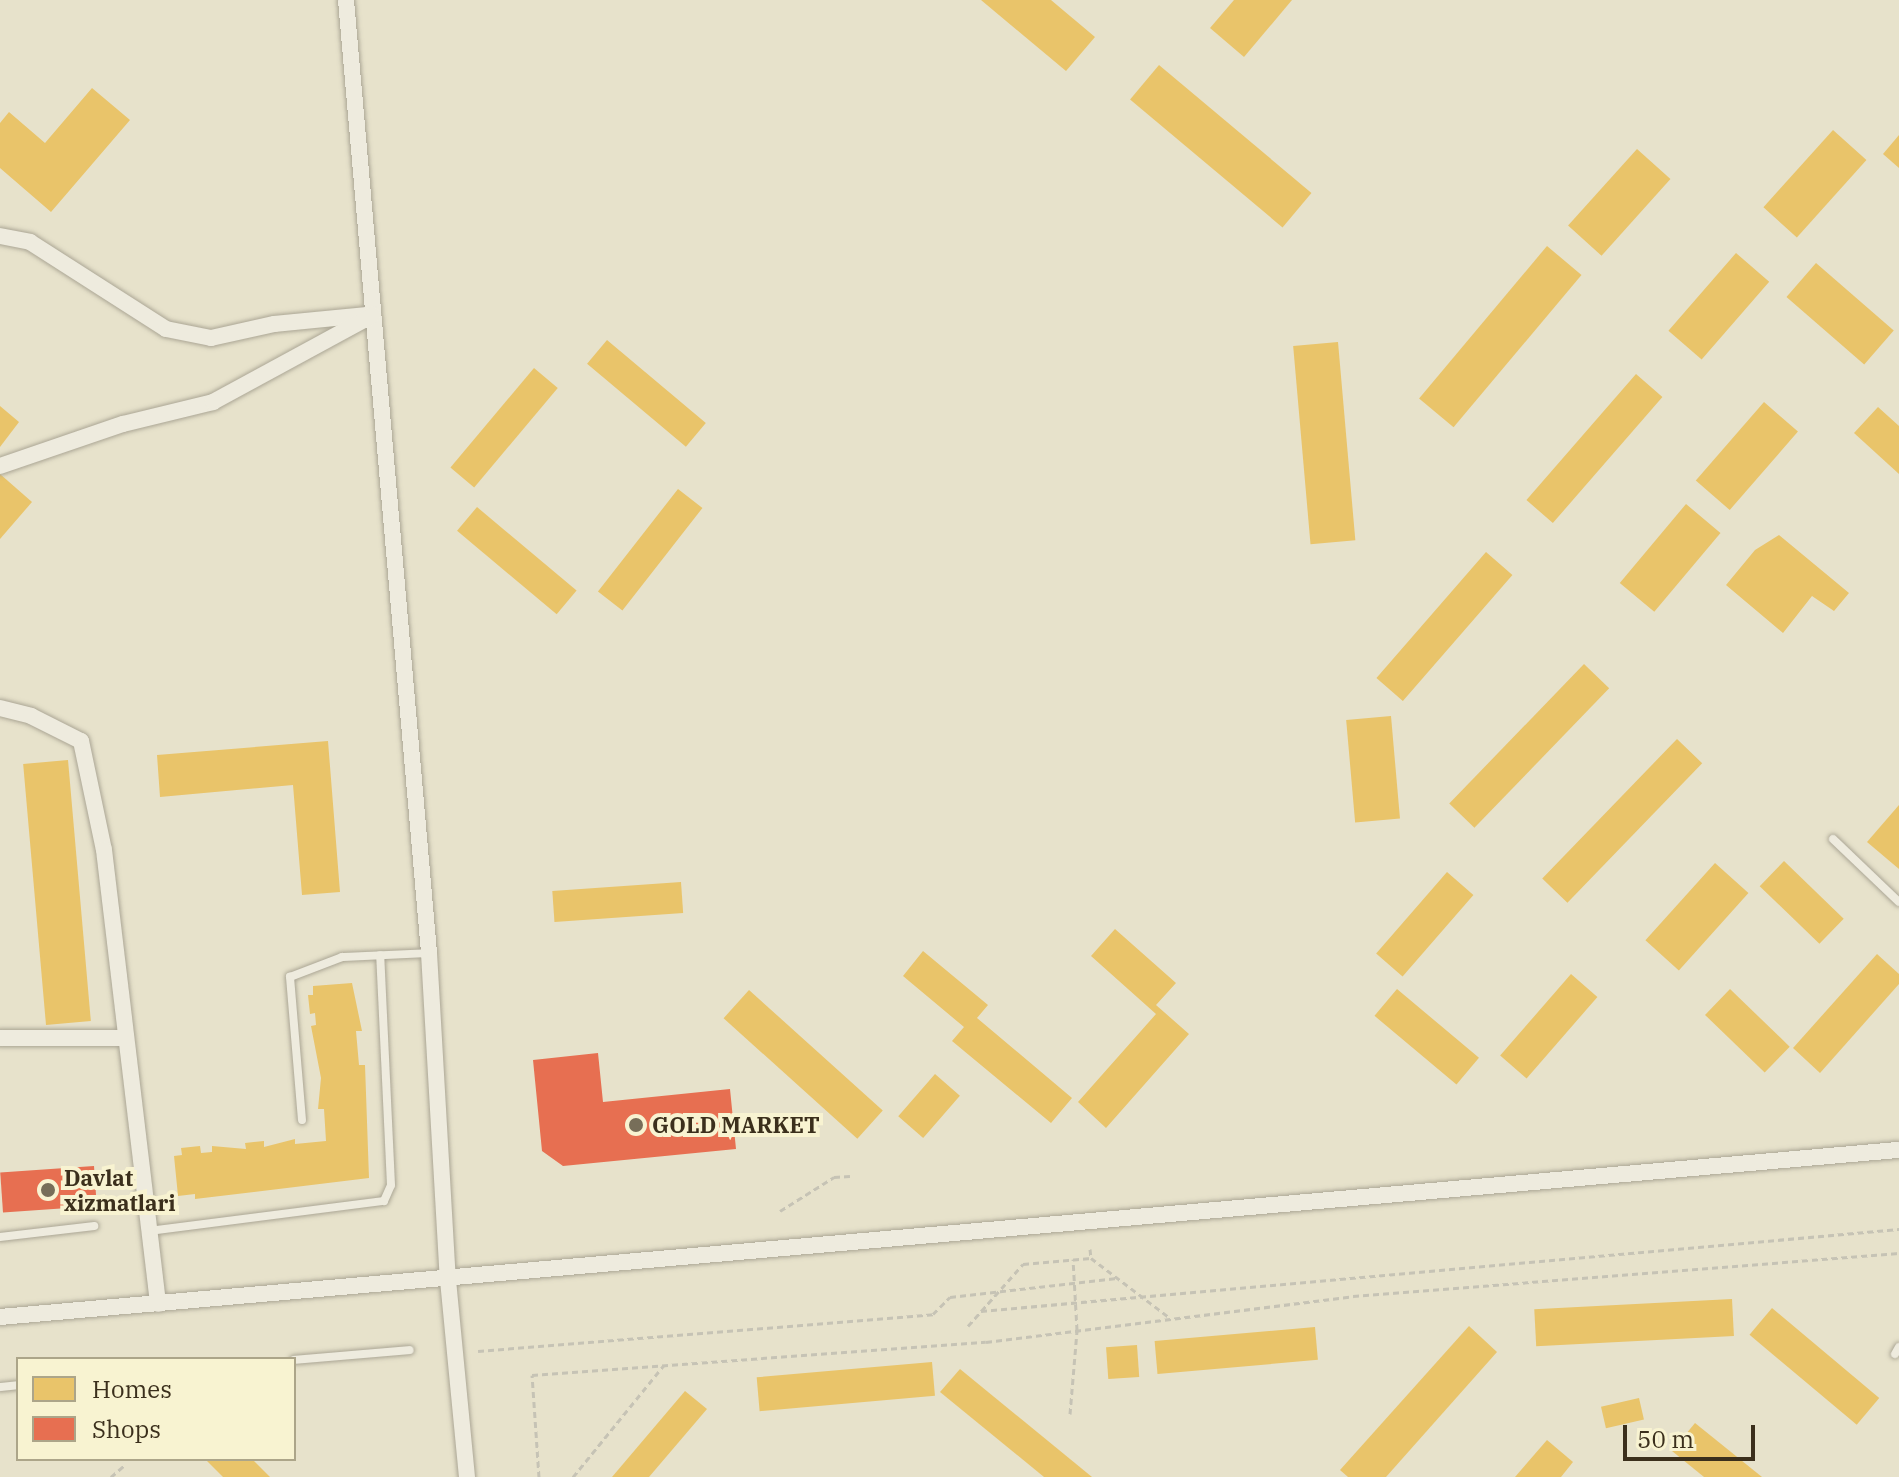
<!DOCTYPE html>
<style>
body{margin:0}
#map{position:relative;width:1899px;height:1477px;overflow:hidden;background:#e7e2cb;font-family:"IBM Plex Serif",serif}
div>[style]{position:absolute}
[style*='--x']{left:calc(var(--x)*1px);top:calc(var(--y)*1px);width:calc(var(--w)*1px);rotate:calc(var(--a)*1deg)}
.homes>*{inset:0;background:#e9c46a;transform-origin:0 0}
.shops>*{inset:0;background:#e76f51;transform-origin:0 0}
.path>*{height:3px;margin-top:-1.5px;transform-origin:0;background:repeating-linear-gradient(90deg,#c6c3b5 0 6px,transparent 0 10px)}
.roads{filter:drop-shadow(0 0 2px #aba695) drop-shadow(0 0 2px #aba695)}
.lane>*{height:8px;margin:-4px;padding:0 4px;transform-origin:4px;border-radius:4px;background:#eeebde}
.street>*{height:16px;margin:-8px;padding:0 8px;transform-origin:8px;border-radius:8px;background:#eeebde}
.dots>*{width:22px;height:22px;translate:-50% -50%;box-sizing:border-box;border:4px solid #f8f3d1;border-radius:50%}
span{translate:-50% -50%;white-space:nowrap;text-align:center;line-height:1.15;-webkit-text-stroke:8px #f8f3d1;paint-order:stroke}
.poi-label{font-size:22px;color:#3b2f1c;font-weight:700}
.left{translate:0 -50%;text-align:left}
.legend{position:absolute;left:16px;top:1357px;width:280px;height:104px;box-sizing:border-box;background:#f8f3d1;border:2px solid #aca589;margin:0;padding:10px 14px;list-style:none;font-size:24px;color:#3b2f1c}
.legend li{display:flex;align-items:center;gap:16px;height:40px}
.legend b{width:40px;border:2px solid #aca589}
.scale{position:absolute;left:1623px;top:1425px;width:132px;height:36px;box-sizing:border-box;border:4px solid #3b2f1c;border-top:0;padding-left:10px;font-size:24px;line-height:28px;white-space:nowrap;color:#3b2f1c;-webkit-text-stroke:6px #f8f3d1;paint-order:stroke}
</style>
<div id="map">
<div class="homes">
<i style="clip-path:polygon(981px 0,1051px 0,1095px 37px,1066px 71px)"></i>
<i style="clip-path:polygon(1234px 0,1292px 0,1244px 57px,1210px 28px)"></i>
<i style="left:1159px;top:65px;width:199px;height:45px;rotate:40deg"></i>
<i style="clip-path:polygon(92px 88px,130px 120px,51px 212px,0 168px,0 123px,9px 112px,45px 143px)"></i>
<i style="left:1833px;top:130px;width:45px;height:104px;rotate:42deg"></i>
<i style="clip-path:polygon(1899px 135px,1899px 168px,1883px 154px)"></i>
<i style="left:1637px;top:149px;width:45px;height:103px;rotate:42deg"></i>
<i style="left:1547px;top:246px;width:45px;height:199px;rotate:40deg"></i>
<i style="left:1736px;top:253px;width:44px;height:103px;rotate:41deg"></i>
<i style="left:1816px;top:263px;width:103px;height:45px;rotate:41deg"></i>
<i style="left:607px;top:340px;width:129px;height:31px;rotate:40deg"></i>
<i style="left:1338px;top:342px;width:199px;height:45px;rotate:85deg"></i>
<i style="left:534px;top:368px;width:31px;height:130px;rotate:40deg"></i>
<i style="left:1636px;top:374px;width:35px;height:167px;rotate:41deg"></i>
<i style="left:1764px;top:402px;width:45px;height:104px;rotate:41deg"></i>
<i style="clip-path:polygon(0 406px,19px 422px,0 447px)"></i>
<i style="clip-path:polygon(1878px 407px,1899px 426px,1899px 474px,1854px 433px)"></i>
<i style="clip-path:polygon(0 474px,32px 502px,0 539px)"></i>
<i style="left:678px;top:489px;width:31px;height:130px;rotate:38deg"></i>
<i style="left:1686px;top:504px;width:45px;height:103px;rotate:40deg"></i>
<i style="left:477px;top:507px;width:130px;height:31px;rotate:40deg"></i>
<i style="clip-path:polygon(1779px 535px,1849px 593px,1834px 611px,1812px 596px,1783px 633px,1726px 585px,1755px 550px)"></i>
<i style="left:1486px;top:552px;width:35px;height:167px;rotate:41deg"></i>
<i style="left:1584px;top:664px;width:35px;height:194px;rotate:44deg"></i>
<i style="left:1391px;top:716px;width:103px;height:45px;rotate:85deg"></i>
<i style="left:1677px;top:739px;width:35px;height:194px;rotate:44deg"></i>
<i style="clip-path:polygon(328px 741px,340px 892px,302px 895px,293px 785px,160px 797px,157px 755px)"></i>
<i style="left:68px;top:760px;width:262px;height:45px;rotate:85deg"></i>
<i style="clip-path:polygon(1899px 805px,1899px 869px,1867px 842px)"></i>
<i style="left:1784px;top:861px;width:83px;height:35px;rotate:44deg"></i>
<i style="left:1715px;top:863px;width:45px;height:104px;rotate:42deg"></i>
<i style="left:1447px;top:872px;width:35px;height:108px;rotate:41deg"></i>
<i style="left:681px;top:882px;width:31px;height:129px;rotate:86deg"></i>
<i style="clip-path:polygon(1115px 929px,1176px 983px,1156px 1005px,1189px 1034px,1106px 1128px,1078px 1102px,1156px 1014px,1091px 956px)"></i>
<i style="clip-path:polygon(923px 951px,988px 1005px,977px 1018px,1072px 1098px,1051px 1123px,952px 1041px,964px 1027px,903px 976px)"></i>
<i style="clip-path:polygon(1877px 954px,1899px 974px,1899px 984px,1820px 1073px,1793px 1048px)"></i>
<i style="left:1571px;top:974px;width:35px;height:108px;rotate:41deg"></i>
<i style="clip-path:polygon(352px 983px,362px 1031px,356px 1031px,359px 1065px,365px 1065px,369px 1178px,195px 1199px,195px 1194px,178px 1196px,174px 1156px,182px 1155px,181px 1148px,200px 1146px,201px 1153px,212px 1152px,212px 1146px,246px 1149px,245px 1143px,264px 1141px,264px 1147px,295px 1139px,295px 1144px,326px 1141px,324px 1109px,318px 1109px,321px 1078px,311px 1026px,316px 1025px,315px 1013px,310px 1014px,308px 995px,313px 995px,313px 986px)"></i>
<i style="left:1397px;top:989px;width:107px;height:35px;rotate:40deg"></i>
<i style="left:1730px;top:989px;width:83px;height:36px;rotate:44deg"></i>
<i style="left:749px;top:990px;width:180px;height:38px;rotate:42deg"></i>
<i style="left:935px;top:1074px;width:33px;height:56px;rotate:41deg"></i>
<i style="left:1732px;top:1299px;width:37px;height:198px;rotate:87deg"></i>
<i style="left:1772px;top:1308px;width:140px;height:35px;rotate:40deg"></i>
<i style="clip-path:polygon(1469px 1326px,1497px 1352px,1386px 1477px,1348px 1477px,1340px 1470px)"></i>
<i style="left:1315px;top:1327px;width:33px;height:161px;rotate:85deg"></i>
<i style="left:1137px;top:1345px;width:32px;height:31px;rotate:86deg"></i>
<i style="left:932px;top:1362px;width:34px;height:176px;rotate:85deg"></i>
<i style="clip-path:polygon(960px 1369px,1092px 1477px,1044px 1477px,940px 1392px)"></i>
<i style="clip-path:polygon(685px 1391px,707px 1409px,649px 1477px,612px 1477px)"></i>
<i style="left:1639px;top:1398px;width:22px;height:39px;rotate:77deg"></i>
<i style="clip-path:polygon(1695px 1423px,1762px 1477px,1704px 1477px,1672px 1451px)"></i>
<i style="clip-path:polygon(1547px 1440px,1573px 1462px,1561px 1477px,1515px 1477px)"></i>
<i style="clip-path:polygon(205px 1459px,252px 1459px,270px 1477px,223px 1477px)"></i>
</div>
<div class="shops">
<i style="clip-path:polygon(598px 1053px,603px 1102px,730px 1089px,736px 1149px,563px 1166px,542px 1151px,533px 1060px)"></i>
<i style="left:94px;top:1166px;width:40px;height:94px;rotate:86deg"></i>
</div>
<div class="path">
<i style="--x:780;--y:1211;--w:64;--a:-32.2"></i>
<i style="--x:834;--y:1177;--w:16;--a:-4"></i>
<i style="--x:1090;--y:1249;--w:9;--a:84"></i>
<i style="--x:1091;--y:1258;--w:99;--a:37.2"></i>
<i style="--x:981;--y:1311;--w:922;--a:-5.1"></i>
<i style="--x:968;--y:1326;--w:83;--a:-48.4"></i>
<i style="--x:1023;--y:1264;--w:68;--a:-5"></i>
<i style="--x:478;--y:1351;--w:457;--a:-4.6"></i>
<i style="--x:933;--y:1314;--w:24;--a:-45"></i>
<i style="--x:950;--y:1297;--w:168;--a:-6.5"></i>
<i style="--x:1070;--y:1414;--w:84;--a:-85.2"></i>
<i style="--x:1077;--y:1330;--w:71;--a:-93.2"></i>
<i style="--x:111;--y:1477;--w:18;--a:-41"></i>
<i style="--x:539;--y:1477;--w:102;--a:-93.9"></i>
<i style="--x:532;--y:1375;--w:455;--a:-4.2"></i>
<i style="--x:986;--y:1342;--w:370;--a:-7.1"></i>
<i style="--x:1353;--y:1296;--w:548;--a:-4.5"></i>
<i style="--x:573;--y:1477;--w:144;--a:-50.9"></i>
</div>
<div class="roads">
<div class="lane">
<i style="--x:1833;--y:839;--w:91;--a:43.7"></i>
<i style="--x:302;--y:1120;--w:144;--a:-94.8"></i>
<i style="--x:290;--y:977;--w:56;--a:-21"></i>
<i style="--x:342;--y:957;--w:87;--a:-2.6"></i>
<i style="--x:149;--y:1231;--w:237;--a:-7.3"></i>
<i style="--x:384;--y:1201;--w:17;--a:-66"></i>
<i style="--x:391;--y:1185;--w:230;--a:-92.7"></i>
<i style="--x:0;--y:1237;--w:95;--a:-6.7"></i>
<i style="--x:1895;--y:1354;--w:8;--a:-60"></i>
<i style="--x:294;--y:1360;--w:116;--a:-4.9"></i>
<i style="--x:0;--y:1387;--w:18;--a:-6"></i>
</div>
<div class="street">
<i style="--x:346;--y:0;--w:957;--a:85.02"></i>
<i style="--x:429;--y:953;--w:328;--a:86.7"></i>
<i style="--x:448;--y:1280;--w:198;--a:84.5"></i>
<i style="--x:0;--y:236;--w:31;--a:11"></i>
<i style="--x:30;--y:242;--w:161;--a:32.6"></i>
<i style="--x:166;--y:329;--w:46;--a:11.3"></i>
<i style="--x:211;--y:338;--w:65;--a:-12.5"></i>
<i style="--x:274;--y:324;--w:91;--a:-5.6"></i>
<i style="--x:0;--y:466;--w:130;--a:-18.9"></i>
<i style="--x:123;--y:424;--w:93;--a:-13.7"></i>
<i style="--x:213;--y:402;--w:182;--a:-28.5"></i>
<i style="--x:0;--y:708;--w:32;--a:14"></i>
<i style="--x:31;--y:716;--w:56;--a:26.6"></i>
<i style="--x:81;--y:741;--w:111;--a:78.1"></i>
<i style="--x:104;--y:850;--w:457;--a:83.2"></i>
<i style="--x:0;--y:1038;--w:126;--a:0"></i>
<i style="--x:0;--y:1317;--w:1906;--a:-5.03"></i>
</div>
</div>
<div class="dots">
<i style="left:636px;top:1125px;background:#776e59"></i>
<i style="left:48px;top:1190px;background:#776e59"></i>
</div>
<div class="poi-label">
<span class="left" style="left:652px;top:1125px">GOLD MARKET</span>
<span class="left" style="left:64px;top:1190px">Davlat<br>xizmatlari</span>
</div>
<ul class="legend">
<li><b style="height:22px;background:#e9c46a"></b>Homes</li>
<li><b style="height:22px;background:#e76f51"></b>Shops</li>
</ul>
<div class="scale">50 m</div>
</div>
